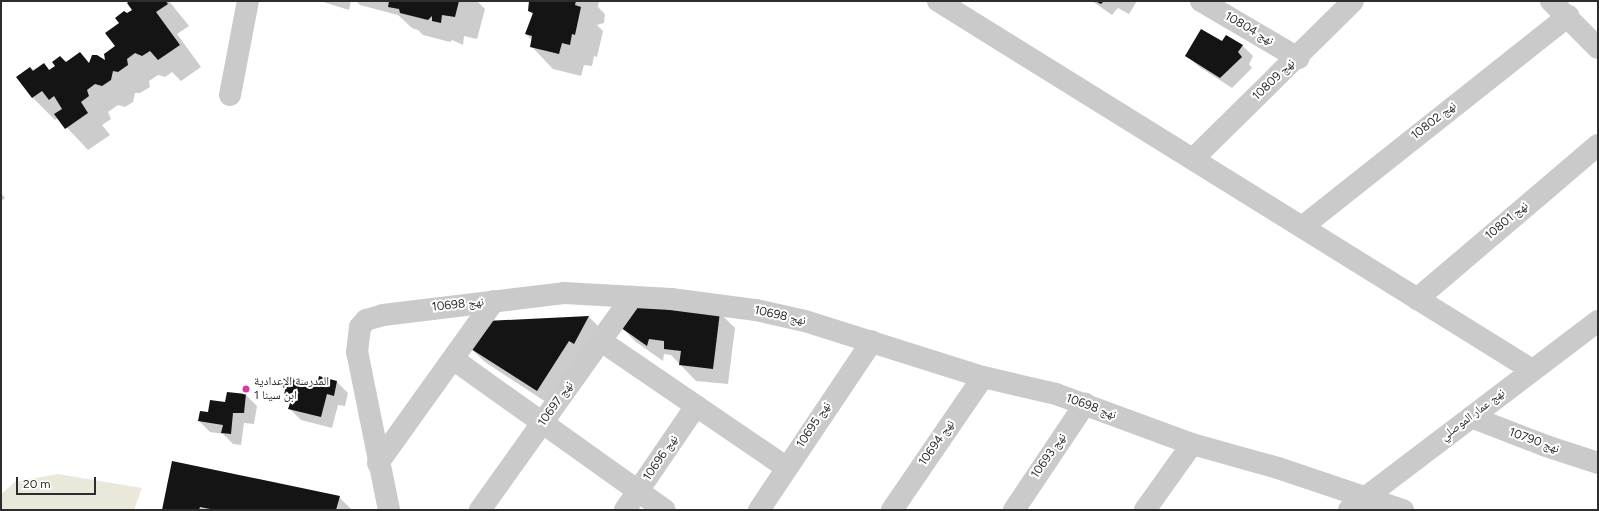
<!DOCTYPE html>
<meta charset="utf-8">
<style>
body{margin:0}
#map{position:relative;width:1599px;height:511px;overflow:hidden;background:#fff;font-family:Figtree,"Noto Naskh Arabic",sans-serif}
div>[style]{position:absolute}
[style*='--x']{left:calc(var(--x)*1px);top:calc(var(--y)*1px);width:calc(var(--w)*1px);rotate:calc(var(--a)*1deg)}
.green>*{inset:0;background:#eae8db}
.shadow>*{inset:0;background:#0003}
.building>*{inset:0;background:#141414}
.minor>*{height:22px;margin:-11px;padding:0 11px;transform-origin:11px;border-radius:11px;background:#cacaca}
.dots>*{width:11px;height:11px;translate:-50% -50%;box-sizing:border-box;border:2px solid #fff;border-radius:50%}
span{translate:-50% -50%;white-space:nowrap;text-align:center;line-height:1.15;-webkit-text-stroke:4px #fff;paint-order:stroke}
.street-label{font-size:12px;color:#2d2d2d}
.poi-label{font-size:12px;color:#2d2d2d}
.left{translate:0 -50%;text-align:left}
.frame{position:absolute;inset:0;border:2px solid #2d2d2d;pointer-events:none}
.scale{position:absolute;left:16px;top:477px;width:80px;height:18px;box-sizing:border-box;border:2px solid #2d2d2d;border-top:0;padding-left:5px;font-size:12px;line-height:14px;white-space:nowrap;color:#2d2d2d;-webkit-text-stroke:3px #fff;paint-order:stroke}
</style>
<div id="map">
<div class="green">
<i style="clip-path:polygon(58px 474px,142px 488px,134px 510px,1px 510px,1px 494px,15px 482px)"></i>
</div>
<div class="shadow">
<i style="clip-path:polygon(131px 1px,169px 1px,189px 26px,177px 34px,201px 67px,181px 81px,172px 72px,165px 77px,158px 75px,149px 81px,150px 87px,140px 93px,135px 93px,133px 102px,125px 107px,118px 105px,108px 112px,111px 119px,102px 125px,110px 135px,88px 150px,58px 118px,55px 120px,33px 98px,18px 77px,44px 64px,50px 70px,67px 63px,106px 62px,116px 46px,121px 24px,133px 11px)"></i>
<i style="clip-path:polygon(320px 1px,351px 1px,349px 10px)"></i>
<i style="clip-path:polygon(356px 1px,477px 1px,485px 9px,477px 39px,464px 36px,463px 45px,452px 40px,450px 42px,423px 35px,418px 30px,412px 28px,398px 15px,360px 5px)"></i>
<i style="clip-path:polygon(530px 1px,599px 1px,598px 7px,605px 14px,604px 23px,597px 25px,603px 31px,597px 57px,594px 56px,592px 66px,584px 65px,581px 76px,553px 69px,531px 46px,532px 40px,526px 34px,533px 15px,529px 11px)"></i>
<i style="clip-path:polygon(1092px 1px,1137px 1px,1129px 14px,1118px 8px,1112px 15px)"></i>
<i style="clip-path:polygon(1222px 42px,1242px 45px,1253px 56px,1249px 64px,1252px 68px,1232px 88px,1198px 66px,1186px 55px)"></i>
<i style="clip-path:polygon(1px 193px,5px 198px,1px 201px)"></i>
<i style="clip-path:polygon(720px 313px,735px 328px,728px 384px,696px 381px,671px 355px,664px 354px,663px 361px,636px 342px,621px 327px)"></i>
<i style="clip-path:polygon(589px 317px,604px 332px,552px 406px,485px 362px,469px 347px,487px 322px)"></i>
<i style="clip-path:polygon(320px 377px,337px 382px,348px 393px,345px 406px,338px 405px,332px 428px,301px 420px,290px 409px,292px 401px,285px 395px,318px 385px)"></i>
<i style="clip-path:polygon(246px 395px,257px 406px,254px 424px,244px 423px,241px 445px,233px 444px,223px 434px,210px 432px,199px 421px,226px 404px)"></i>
<i style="clip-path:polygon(173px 462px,339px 497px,352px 510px,163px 510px)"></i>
</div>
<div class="building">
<i style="clip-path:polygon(129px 1px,166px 1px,168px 4px,156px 12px,180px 45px,158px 60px,150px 51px,142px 56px,135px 53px,127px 59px,128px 65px,118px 72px,113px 71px,111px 80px,102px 86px,95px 84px,87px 90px,89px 96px,81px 102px,88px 113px,65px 129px,54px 114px,62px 109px,54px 96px,49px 100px,42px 91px,32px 98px,16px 77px,30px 67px,33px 71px,44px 63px,49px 70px,55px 66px,52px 62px,60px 56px,66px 62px,80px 52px,89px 63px,92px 55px,97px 55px,105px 60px,104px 54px,115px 46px,105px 33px,119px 23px,115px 18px,124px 11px,127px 13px,132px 10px,127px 3px)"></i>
<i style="clip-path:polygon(389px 1px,459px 1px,455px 17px,442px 15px,441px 23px,432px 21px,432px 16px,428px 20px,400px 13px,399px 9px,388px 7px)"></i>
<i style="clip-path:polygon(529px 1px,576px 1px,575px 5px,581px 7px,575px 35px,572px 34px,570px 45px,562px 43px,559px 54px,530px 47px,532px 36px,525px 34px,533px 13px,528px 11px)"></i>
<i style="clip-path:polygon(1095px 1px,1104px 1px,1101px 4px)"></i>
<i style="clip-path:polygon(1201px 29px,1222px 41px,1226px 35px,1243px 45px,1238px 52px,1242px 57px,1220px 78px,1185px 56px)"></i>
<i style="clip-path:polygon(634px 302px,720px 312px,713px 369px,679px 365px,681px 351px,664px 349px,664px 341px,649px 339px,647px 346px,620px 327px)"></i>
<i style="clip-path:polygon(589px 316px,574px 344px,569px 341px,537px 391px,468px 347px,486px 321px)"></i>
<i style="clip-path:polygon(319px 376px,337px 381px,334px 396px,327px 394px,321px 417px,288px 409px,292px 397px,284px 395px,288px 377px,317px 384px)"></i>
<i style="clip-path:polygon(227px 392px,246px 394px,244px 413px,233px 413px,231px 434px,221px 433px,223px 425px,198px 421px,200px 411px,208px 412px,210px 400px,225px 402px)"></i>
<i style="clip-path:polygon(172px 461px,340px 496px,336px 510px,215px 510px,200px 507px,199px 510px,162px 510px)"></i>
</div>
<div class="minor">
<i style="--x:938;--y:1;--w:699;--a:31.85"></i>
<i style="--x:1201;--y:1;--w:113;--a:30.4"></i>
<i style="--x:1551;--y:1;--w:66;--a:45"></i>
<i style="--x:230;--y:95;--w:96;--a:-79.2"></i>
<i style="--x:1194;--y:158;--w:223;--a:-44.6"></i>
<i style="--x:1302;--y:227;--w:340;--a:-38.4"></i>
<i style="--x:1417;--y:299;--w:238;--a:-40.4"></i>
<i style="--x:601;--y:341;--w:225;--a:34.3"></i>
<i style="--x:453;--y:359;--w:260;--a:35.5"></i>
<i style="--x:1471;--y:417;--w:80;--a:21.1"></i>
<i style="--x:1546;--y:446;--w:55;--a:18.1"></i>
<i style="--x:378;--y:463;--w:199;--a:-54.4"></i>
<i style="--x:389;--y:510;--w:161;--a:-101.4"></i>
<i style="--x:357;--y:352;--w:25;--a:-83"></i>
<i style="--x:360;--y:327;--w:9;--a:-49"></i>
<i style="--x:366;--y:320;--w:18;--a:-16"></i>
<i style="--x:383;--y:315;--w:182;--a:-6.9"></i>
<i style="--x:564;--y:293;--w:107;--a:3.2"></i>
<i style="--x:671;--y:299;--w:86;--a:7.4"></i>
<i style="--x:756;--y:310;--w:50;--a:12.7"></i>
<i style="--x:805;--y:321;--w:187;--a:17.5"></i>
<i style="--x:983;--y:377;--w:75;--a:13.1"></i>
<i style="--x:1056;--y:394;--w:145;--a:20.2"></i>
<i style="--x:1192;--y:444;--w:89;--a:15.6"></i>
<i style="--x:1278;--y:468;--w:132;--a:18.6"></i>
<i style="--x:480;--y:510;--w:262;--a:-54.5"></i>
<i style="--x:625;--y:510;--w:126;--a:-55.7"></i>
<i style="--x:759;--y:510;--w:203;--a:-56.2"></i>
<i style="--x:892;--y:510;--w:161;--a:-55.6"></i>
<i style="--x:1014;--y:510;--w:128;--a:-56.2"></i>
<i style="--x:1145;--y:510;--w:81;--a:-54.5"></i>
<i style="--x:1349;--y:510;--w:313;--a:-37.2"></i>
</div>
<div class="dots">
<i style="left:246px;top:389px;background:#d93aa0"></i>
</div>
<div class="street-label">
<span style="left:1249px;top:29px;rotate:30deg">نهج 10804</span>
<span style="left:1274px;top:80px;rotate:-44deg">نهج 10809</span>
<span style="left:1434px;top:121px;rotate:-38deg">نهج 10802</span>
<span style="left:1507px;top:221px;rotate:-40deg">نهج 10801</span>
<span style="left:458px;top:305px;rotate:-6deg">نهج 10698</span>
<span style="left:780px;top:316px;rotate:12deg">نهج 10698</span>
<span style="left:556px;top:404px;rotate:-55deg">نهج 10697</span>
<span style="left:1091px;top:407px;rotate:20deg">نهج 10698</span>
<span style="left:1473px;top:415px;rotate:-37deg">نهج عمار الموصلي</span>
<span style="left:814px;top:425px;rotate:-57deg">نهج 10695</span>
<span style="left:1534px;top:441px;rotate:20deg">نهج 10790</span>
<span style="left:937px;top:443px;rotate:-55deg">نهج 10694</span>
<span style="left:1049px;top:456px;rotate:-55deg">نهج 10693</span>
<span style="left:661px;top:458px;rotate:-56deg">نهج 10696</span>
</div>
<div class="poi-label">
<span class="left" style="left:254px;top:389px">المدرسة الإعدادية<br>ابن سينا 1</span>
</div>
<div class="frame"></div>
<div class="scale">20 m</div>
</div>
